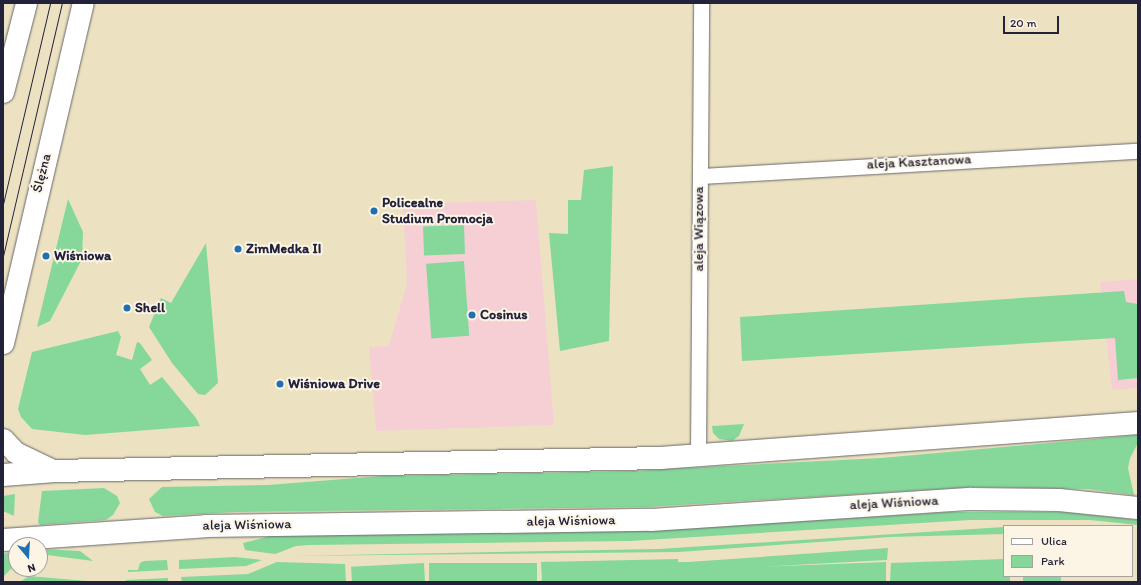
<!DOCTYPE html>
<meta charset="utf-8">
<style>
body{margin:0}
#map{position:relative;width:1141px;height:585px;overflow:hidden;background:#ece2c1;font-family:Itim,sans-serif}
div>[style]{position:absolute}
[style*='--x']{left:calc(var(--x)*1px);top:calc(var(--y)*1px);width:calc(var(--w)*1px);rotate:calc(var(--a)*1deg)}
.built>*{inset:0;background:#f6cfd5}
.green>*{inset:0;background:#85d89a;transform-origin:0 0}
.roads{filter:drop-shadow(0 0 1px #69656a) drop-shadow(0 0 1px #69656a)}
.minor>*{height:15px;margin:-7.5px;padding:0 7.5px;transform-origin:7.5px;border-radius:7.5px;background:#fff}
.secondary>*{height:21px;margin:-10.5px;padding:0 10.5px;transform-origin:10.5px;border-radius:10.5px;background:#fff}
.primary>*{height:22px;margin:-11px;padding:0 11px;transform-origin:11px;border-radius:11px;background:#fff}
.tram>*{height:1px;margin:-0.5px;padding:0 0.5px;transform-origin:0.5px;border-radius:0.5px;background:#22223b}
.dots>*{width:11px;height:11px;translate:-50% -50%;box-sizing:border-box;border:2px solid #fcf5e5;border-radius:50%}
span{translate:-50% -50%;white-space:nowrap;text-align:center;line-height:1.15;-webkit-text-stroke:4px #fcf5e5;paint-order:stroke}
.street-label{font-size:14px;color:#22223b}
.poi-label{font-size:14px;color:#22223b;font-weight:700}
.left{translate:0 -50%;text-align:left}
.frame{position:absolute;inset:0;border:4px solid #22223b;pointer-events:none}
.legend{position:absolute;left:1003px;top:525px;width:130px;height:52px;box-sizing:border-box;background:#fcf5e5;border:1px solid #a5a1a1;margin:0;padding:5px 7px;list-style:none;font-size:12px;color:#22223b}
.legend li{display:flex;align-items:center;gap:8px;height:20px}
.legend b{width:20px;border:1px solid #a5a1a1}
.north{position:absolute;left:8px;top:537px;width:40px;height:40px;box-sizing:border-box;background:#fcf5e5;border:1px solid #a5a1a1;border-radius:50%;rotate:162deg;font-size:11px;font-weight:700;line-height:16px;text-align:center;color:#22223b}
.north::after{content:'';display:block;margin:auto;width:14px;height:18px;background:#1f6fb2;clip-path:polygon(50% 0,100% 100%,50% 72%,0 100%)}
.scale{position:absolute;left:1003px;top:16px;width:56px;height:18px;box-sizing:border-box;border:2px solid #22223b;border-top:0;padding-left:5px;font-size:12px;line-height:14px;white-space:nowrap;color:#22223b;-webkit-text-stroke:3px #fcf5e5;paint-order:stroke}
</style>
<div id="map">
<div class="built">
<i style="clip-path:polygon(536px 200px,554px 425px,376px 431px,369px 347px,389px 346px,407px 283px,403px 204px)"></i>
<i style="clip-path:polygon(1138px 279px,1138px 388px,1112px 390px,1100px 282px)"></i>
</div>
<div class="green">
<i style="clip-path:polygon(613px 166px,609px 341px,560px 351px,549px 233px,568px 234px,568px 200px,581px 200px,584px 170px)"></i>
<i style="clip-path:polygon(68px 199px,83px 232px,82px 259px,50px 321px,37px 327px)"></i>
<i style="left:464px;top:225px;width:29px;height:41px;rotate:88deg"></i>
<i style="clip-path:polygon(206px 243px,218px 383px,205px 395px,198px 394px,172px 363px,149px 327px,161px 298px,171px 303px)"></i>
<i style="left:464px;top:261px;width:75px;height:38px;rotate:86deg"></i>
<i style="clip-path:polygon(1124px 291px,1126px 302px,1138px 304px,1138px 378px,1118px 380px,1115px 338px,742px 361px,740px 317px)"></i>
<i style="clip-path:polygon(118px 331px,121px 337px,116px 355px,132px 360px,137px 342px,140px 343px,152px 360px,140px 369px,150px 385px,162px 377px,196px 418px,200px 426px,85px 435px,32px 429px,21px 417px,18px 409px,32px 352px)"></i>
<i style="clip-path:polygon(744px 424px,739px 436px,732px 441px,719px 439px,713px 433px,712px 426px)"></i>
<i style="clip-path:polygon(1138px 435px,1138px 443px,1130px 458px,1128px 468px,1134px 495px,1087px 489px,974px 487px,647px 507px,235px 512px,163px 516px,155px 512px,149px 499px,162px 487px,268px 485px,382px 476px,630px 471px,724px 466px,881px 458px)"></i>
<i style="clip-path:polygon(104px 488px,117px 496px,120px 503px,113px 515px,106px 520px,40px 525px,38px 522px,42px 491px)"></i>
<i style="clip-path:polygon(15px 494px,14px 516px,3px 511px,3px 496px)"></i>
<i style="clip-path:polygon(949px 512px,1063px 512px,1138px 520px,1138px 525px,1090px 520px,970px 520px,630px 541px,309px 545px,296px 546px,275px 554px,245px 550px,243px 543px,270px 536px,680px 529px)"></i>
<i style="clip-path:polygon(1004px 527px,1004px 534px,890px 537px,679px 552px,290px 556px,658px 549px)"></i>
<i style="clip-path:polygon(888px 548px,887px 560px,756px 567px,886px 562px,886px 582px,429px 582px,429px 563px,537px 563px,537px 581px,540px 581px,542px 580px,541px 562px,678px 559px,678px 562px,688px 562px)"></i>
<i style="clip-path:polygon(40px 549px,80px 551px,93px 561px,40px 554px)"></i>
<i style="clip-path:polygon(12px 552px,12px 568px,3px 577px,3px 554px)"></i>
<i style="clip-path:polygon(235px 557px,262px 560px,246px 566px,179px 569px,179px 560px)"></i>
<i style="clip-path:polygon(1004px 559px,1004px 576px,1010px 576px,1010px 582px,890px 582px,891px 563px)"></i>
<i style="clip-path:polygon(167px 560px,168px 570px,128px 572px,128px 570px,138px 570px,140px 563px,144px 561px)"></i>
<i style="clip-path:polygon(277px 562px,345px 564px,346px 582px,182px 582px,181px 577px,248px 574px)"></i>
<i style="left:424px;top:563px;width:19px;height:73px;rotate:87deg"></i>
<i style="clip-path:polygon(29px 576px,75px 580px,99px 582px,20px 582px)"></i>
<i style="left:1023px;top:576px;width:38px;height:6px"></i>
<i style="clip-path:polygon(168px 578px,168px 582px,125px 582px,126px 580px)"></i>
</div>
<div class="roads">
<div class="minor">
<i style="--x:700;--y:176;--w:439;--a:-3.3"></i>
<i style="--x:698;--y:455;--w:452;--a:-89.6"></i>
</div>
<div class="secondary">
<i style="--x:3;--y:92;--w:92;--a:-75.5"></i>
<i style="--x:3;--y:343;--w:349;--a:-76.8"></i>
<i style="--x:3;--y:439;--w:18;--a:47"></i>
<i style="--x:15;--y:452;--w:44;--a:25.4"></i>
</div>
<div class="primary">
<i style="--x:3;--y:475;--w:52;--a:-4.4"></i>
<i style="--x:55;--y:471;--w:606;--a:-1.23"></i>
<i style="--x:661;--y:458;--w:478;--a:-4.2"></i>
<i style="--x:3;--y:540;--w:203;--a:-3.9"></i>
<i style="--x:206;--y:526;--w:445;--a:-0.8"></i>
<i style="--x:651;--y:520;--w:321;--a:-3.8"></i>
<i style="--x:971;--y:499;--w:88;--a:0.7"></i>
<i style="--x:1059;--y:500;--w:79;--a:5.8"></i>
</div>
</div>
<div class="tram">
<i style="--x:3;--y:204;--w:206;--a:-76.8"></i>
<i style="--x:3;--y:256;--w:260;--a:-76.9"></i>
</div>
<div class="dots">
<i style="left:374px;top:211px;background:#1f6fb2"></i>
<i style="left:238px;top:249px;background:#1f6fb2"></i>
<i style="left:46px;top:256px;background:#1f6fb2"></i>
<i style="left:127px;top:308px;background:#1f6fb2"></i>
<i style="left:472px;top:315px;background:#1f6fb2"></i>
<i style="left:280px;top:384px;background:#1f6fb2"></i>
</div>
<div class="street-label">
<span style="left:919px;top:162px;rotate:-3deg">aleja Kasztanowa</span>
<span style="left:42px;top:173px;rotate:-76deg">Ślężna</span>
<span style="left:699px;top:229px;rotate:-90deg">aleja Wiązowa</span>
<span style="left:894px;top:503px;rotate:-3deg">aleja Wiśniowa</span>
<span style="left:571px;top:521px;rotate:-1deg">aleja Wiśniowa</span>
<span style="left:247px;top:525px;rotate:-1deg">aleja Wiśniowa</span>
</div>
<div class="poi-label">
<span class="left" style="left:382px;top:211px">Policealne<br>Studium Promocja</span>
<span class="left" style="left:246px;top:249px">ZimMedka II</span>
<span class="left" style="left:54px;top:256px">Wiśniowa</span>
<span class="left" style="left:135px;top:308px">Shell</span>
<span class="left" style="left:480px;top:315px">Cosinus</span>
<span class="left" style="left:288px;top:384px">Wiśniowa Drive</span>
</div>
<div class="frame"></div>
<ul class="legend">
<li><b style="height:5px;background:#fff"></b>Ulica</li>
<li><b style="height:11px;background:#85d89a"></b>Park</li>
</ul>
<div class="north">N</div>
<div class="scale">20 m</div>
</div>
